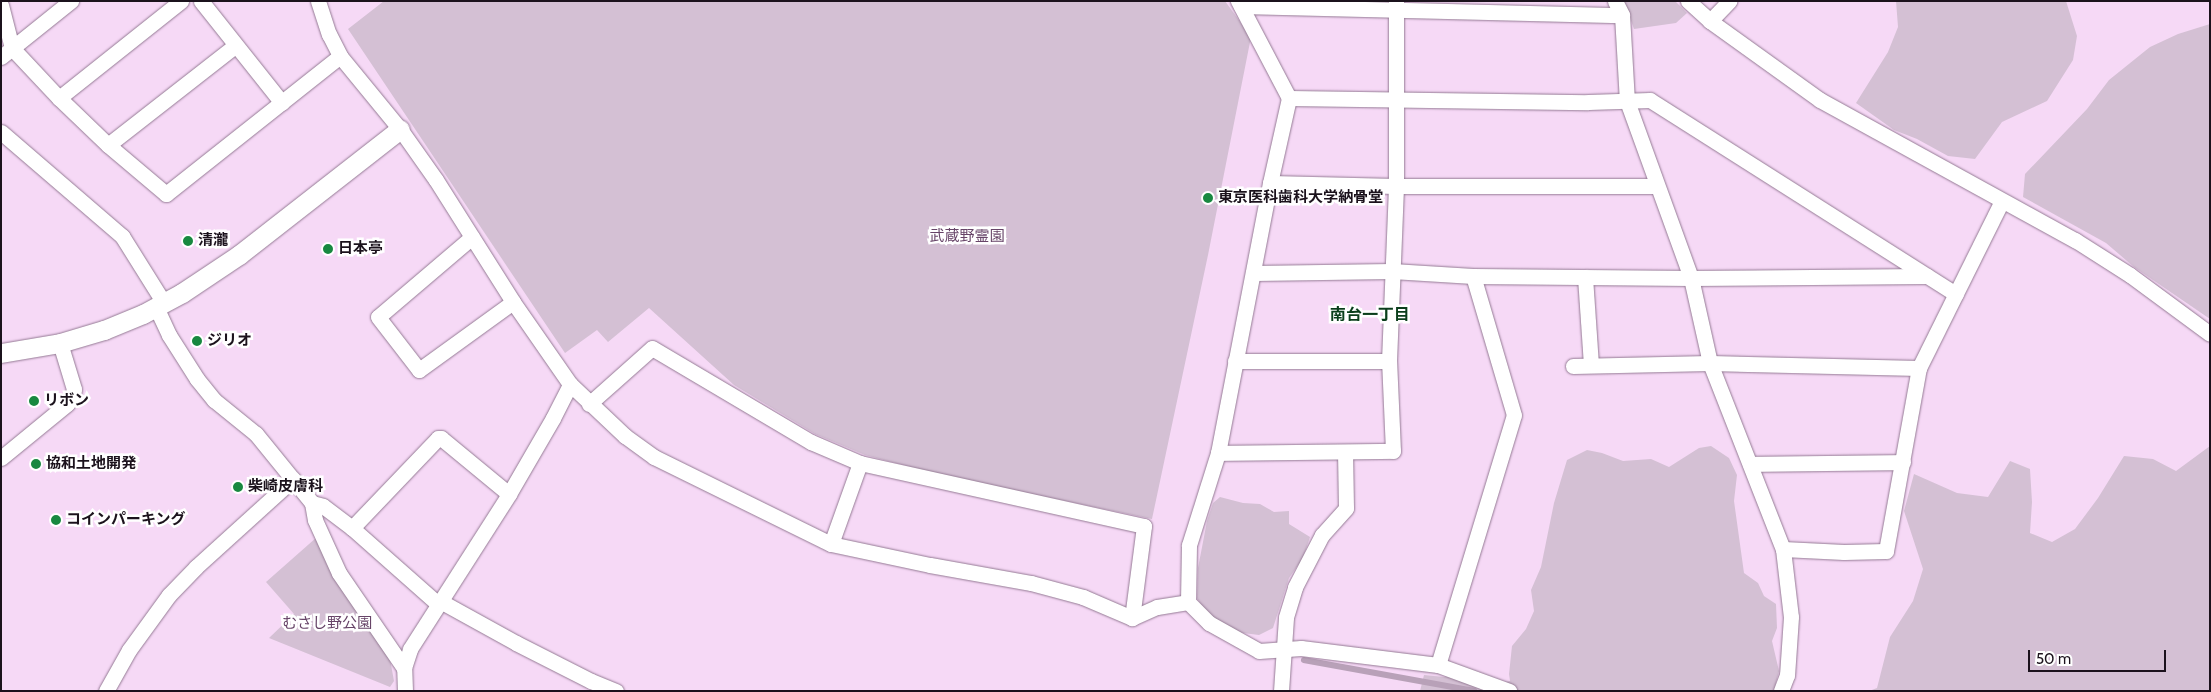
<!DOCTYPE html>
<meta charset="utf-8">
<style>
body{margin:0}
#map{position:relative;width:2211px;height:692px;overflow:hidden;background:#f6d9f6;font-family:Cabin,"Noto Sans JP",sans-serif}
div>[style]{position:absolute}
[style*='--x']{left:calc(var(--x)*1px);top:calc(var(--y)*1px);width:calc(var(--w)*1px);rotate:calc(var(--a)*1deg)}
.green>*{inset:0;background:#d4c0d4}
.stream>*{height:5.5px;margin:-2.75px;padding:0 2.75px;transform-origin:2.75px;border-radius:2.75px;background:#b8a1b8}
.roads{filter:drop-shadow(0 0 1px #947a94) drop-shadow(0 0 1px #947a94)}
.minor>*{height:15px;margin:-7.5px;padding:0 7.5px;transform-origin:7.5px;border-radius:7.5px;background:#fff}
.tertiary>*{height:19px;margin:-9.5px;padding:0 9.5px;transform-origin:9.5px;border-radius:9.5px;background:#fff}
.dots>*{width:14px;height:14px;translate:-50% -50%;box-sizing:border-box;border:2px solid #fff;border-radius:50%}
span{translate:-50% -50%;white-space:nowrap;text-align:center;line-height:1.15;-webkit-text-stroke:5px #fff;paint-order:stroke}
.poi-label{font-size:15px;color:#1b121c;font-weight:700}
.left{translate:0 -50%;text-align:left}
.park-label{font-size:15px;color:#674468}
.neighbourhood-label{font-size:16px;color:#0a3e1b;font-weight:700}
.frame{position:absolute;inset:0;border:2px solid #1b121c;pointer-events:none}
.scale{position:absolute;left:2028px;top:650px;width:138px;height:22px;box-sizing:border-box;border:2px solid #1b121c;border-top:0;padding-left:6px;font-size:15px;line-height:18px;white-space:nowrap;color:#1b121c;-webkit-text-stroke:4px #fff;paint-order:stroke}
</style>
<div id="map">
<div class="green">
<i style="clip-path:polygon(384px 1px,1225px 1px,1251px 37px,1208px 255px,1152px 519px,941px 475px,865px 455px,815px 434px,734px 385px,649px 308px,608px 342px,597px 330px,565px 353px,348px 29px)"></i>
<i style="clip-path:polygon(1624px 1px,1675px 1px,1687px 13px,1676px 23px,1634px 29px)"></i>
<i style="clip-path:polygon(1896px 1px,2066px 1px,2077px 36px,2073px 60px,2047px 101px,2002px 122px,1975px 159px,1948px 156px,1917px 139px,1894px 130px,1856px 103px,1888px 52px,1898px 27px)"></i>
<i style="clip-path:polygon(2210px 24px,2210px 319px,2134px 267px,2106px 243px,2023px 197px,2025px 174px,2087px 109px,2109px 80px,2150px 47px,2178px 34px)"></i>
<i style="clip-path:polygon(1711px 446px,1729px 458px,1737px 475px,1734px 501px,1744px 573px,1758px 583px,1764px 596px,1776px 604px,1777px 628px,1772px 641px,1779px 671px,1774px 691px,1420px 691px,1424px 675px,1444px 677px,1455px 672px,1500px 683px,1510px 681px,1509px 674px,1512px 646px,1526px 629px,1534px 611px,1531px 590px,1541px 567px,1554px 503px,1567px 460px,1587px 450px,1602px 453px,1623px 461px,1651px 459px,1669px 467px,1699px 448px)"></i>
<i style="clip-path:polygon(2210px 446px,2210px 691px,1869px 691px,1877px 688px,1890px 637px,1913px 601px,1923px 569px,1904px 511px,1914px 474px,1957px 493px,1988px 497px,2010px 461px,2030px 469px,2032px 502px,2030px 533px,2052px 542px,2075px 529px,2098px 498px,2124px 456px,2153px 459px,2176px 471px)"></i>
<i style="clip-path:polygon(1220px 497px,1243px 503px,1260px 504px,1274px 512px,1289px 511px,1289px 524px,1310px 537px,1303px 558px,1289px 578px,1273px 628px,1259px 635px,1235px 632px,1205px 612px,1197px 598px,1198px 568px,1207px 521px,1213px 503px)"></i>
<i style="clip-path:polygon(317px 537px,390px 659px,394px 681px,390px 687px,269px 638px,294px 614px,266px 582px)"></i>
</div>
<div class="stream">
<i style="--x:1304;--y:660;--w:173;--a:10.3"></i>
</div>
<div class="roads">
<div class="minor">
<i style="--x:201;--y:1;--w:130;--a:51.5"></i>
<i style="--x:318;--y:1;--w:35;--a:72"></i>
<i style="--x:329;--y:34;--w:25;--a:63"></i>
<i style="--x:340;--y:56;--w:94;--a:50.6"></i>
<i style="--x:400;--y:129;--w:62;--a:54.8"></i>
<i style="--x:436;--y:180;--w:144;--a:57.7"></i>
<i style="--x:513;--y:302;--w:100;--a:55.2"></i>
<i style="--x:570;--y:384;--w:76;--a:43.4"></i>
<i style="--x:625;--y:436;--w:36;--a:36"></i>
<i style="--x:654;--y:457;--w:197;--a:26.2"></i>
<i style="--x:831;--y:544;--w:101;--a:12"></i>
<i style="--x:930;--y:565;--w:103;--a:10.1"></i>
<i style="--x:1031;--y:583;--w:54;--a:15.1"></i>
<i style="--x:1083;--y:597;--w:53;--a:23.2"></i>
<i style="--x:1132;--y:618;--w:27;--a:-24"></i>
<i style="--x:1157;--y:607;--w:31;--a:-9"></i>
<i style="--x:1188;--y:602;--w:30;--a:45"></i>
<i style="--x:1209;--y:623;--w:57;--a:29.2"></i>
<i style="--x:1259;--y:651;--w:42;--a:-4.1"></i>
<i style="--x:1301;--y:648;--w:138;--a:7.1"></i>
<i style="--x:1438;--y:665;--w:76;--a:20.1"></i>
<i style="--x:1615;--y:1;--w:16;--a:63"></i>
<i style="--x:1622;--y:15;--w:86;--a:86.7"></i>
<i style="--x:1627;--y:101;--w:188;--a:70.1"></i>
<i style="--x:1691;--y:278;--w:87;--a:77.4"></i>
<i style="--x:1710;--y:363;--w:200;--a:68.6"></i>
<i style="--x:1783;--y:549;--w:68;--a:83.3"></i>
<i style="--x:1791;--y:617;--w:58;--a:93.9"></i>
<i style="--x:1787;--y:675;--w:17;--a:111"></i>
<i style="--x:1688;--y:1;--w:30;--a:42"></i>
<i style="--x:1710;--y:21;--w:135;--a:35.7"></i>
<i style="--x:1820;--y:100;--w:291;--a:28.8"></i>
<i style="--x:2075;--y:240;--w:65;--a:32.5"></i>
<i style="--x:2130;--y:275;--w:99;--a:36.4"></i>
<i style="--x:1;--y:5;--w:44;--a:75.7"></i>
<i style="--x:12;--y:48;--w:69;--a:46.8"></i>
<i style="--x:59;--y:98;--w:68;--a:43.8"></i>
<i style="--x:108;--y:145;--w:76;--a:40.2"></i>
<i style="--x:166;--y:194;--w:222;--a:-38.4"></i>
<i style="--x:1241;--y:6;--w:381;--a:1.4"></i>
<i style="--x:1710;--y:21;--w:28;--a:-46"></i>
<i style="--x:1;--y:57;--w:90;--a:-38.7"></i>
<i style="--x:59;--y:98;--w:156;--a:-38.5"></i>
<i style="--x:1289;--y:98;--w:299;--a:0.8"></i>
<i style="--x:1588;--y:102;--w:62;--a:-1.8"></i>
<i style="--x:1650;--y:100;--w:362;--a:32.4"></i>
<i style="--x:1;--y:132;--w:160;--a:40.7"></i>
<i style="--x:122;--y:236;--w:79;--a:57.9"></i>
<i style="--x:108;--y:145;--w:162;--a:-38"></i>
<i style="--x:1270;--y:183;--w:126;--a:1.4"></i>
<i style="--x:1396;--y:186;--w:261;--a:0"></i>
<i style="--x:472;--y:237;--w:123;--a:139.6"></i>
<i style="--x:378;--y:317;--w:67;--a:52.3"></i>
<i style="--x:419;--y:370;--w:116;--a:-35.9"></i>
<i style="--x:1254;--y:273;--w:138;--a:-0.8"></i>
<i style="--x:1392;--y:271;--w:81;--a:3.5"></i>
<i style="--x:1473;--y:276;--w:218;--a:0.5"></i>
<i style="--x:1691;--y:278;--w:236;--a:-0.5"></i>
<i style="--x:1585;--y:277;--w:87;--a:86.1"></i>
<i style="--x:156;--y:307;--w:31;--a:65"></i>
<i style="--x:169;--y:335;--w:52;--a:57.5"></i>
<i style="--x:197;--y:379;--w:27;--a:51"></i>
<i style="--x:214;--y:400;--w:54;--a:39"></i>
<i style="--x:256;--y:434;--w:89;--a:50.9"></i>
<i style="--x:312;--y:503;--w:17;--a:80"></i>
<i style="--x:315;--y:520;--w:58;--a:65.6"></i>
<i style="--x:339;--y:573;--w:115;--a:55.6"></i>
<i style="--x:1235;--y:361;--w:154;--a:0"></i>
<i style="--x:1573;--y:366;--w:137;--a:-1.3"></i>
<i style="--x:1710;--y:363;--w:209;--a:1.4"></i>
<i style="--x:589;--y:404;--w:84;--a:-41.6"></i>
<i style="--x:652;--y:348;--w:185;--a:30.6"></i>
<i style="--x:811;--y:442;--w:53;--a:23.2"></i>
<i style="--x:860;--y:463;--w:291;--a:12.5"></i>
<i style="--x:1144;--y:526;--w:93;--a:97.4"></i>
<i style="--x:1218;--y:453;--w:175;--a:-0.7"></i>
<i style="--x:1393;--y:451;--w:90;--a:-92.5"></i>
<i style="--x:1389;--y:361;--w:175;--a:-87.7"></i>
<i style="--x:1396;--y:186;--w:185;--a:-90"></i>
<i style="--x:1;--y:458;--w:85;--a:-39.3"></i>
<i style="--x:67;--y:404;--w:8;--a:-50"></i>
<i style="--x:72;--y:398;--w:9;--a:-77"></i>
<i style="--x:74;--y:389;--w:48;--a:-106.9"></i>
<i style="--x:1750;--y:464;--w:153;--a:-0.7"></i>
<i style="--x:312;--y:503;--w:11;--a:15"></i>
<i style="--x:323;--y:506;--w:36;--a:37"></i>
<i style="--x:352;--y:528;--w:115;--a:41.5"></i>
<i style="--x:352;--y:528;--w:124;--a:-46.3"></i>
<i style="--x:438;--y:438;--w:3;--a:0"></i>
<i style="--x:441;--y:438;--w:88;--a:39.5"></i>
<i style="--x:831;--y:544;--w:86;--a:-70.3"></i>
<i style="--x:1783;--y:549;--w:61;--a:2.8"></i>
<i style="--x:1844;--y:552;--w:42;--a:-1.4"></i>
<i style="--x:1886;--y:551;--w:186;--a:-79.8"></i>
<i style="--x:1919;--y:368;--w:186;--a:-63.6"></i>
<i style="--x:440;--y:601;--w:87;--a:28.9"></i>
<i style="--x:516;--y:643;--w:84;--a:26.9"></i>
<i style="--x:591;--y:681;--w:27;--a:22"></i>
<i style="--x:1188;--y:602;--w:57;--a:-89"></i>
<i style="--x:1189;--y:545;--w:96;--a:-72.5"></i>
<i style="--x:1218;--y:453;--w:275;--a:-79.1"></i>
<i style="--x:1270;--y:183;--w:87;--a:-77.4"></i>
<i style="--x:1289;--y:98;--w:110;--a:-117.7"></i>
<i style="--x:1438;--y:665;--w:261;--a:-73.1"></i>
<i style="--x:1514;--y:415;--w:145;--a:-106.4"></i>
<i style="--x:106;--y:691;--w:47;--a:-60.7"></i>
<i style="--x:129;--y:650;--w:68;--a:-54"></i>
<i style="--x:169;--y:595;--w:39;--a:-46"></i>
<i style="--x:196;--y:567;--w:131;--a:-42.2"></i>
<i style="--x:405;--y:691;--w:23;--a:-92"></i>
<i style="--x:404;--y:668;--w:20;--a:-72"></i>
<i style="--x:410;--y:649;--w:184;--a:-57.4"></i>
<i style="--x:509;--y:494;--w:88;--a:-59.9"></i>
<i style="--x:553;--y:418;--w:38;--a:-63"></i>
<i style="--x:1281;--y:691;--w:74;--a:-86.1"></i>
<i style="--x:1286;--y:617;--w:31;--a:-73"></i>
<i style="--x:1295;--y:587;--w:59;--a:-62.6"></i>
<i style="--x:1322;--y:535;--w:36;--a:-48"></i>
<i style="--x:1346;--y:508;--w:56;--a:-91"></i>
</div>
<div class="tertiary">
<i style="--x:1;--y:353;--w:60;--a:-9.6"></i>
<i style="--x:60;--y:343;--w:46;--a:-16.5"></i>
<i style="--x:104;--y:330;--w:42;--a:-22.3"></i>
<i style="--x:143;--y:314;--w:44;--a:-28.3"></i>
<i style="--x:182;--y:293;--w:69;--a:-33.7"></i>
<i style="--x:239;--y:255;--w:204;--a:-38"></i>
</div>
</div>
<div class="dots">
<i style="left:1208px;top:198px;background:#188840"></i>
<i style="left:188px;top:241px;background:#188840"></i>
<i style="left:328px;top:249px;background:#188840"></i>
<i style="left:197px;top:341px;background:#188840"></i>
<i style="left:34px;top:401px;background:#188840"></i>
<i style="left:36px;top:464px;background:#188840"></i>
<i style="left:238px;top:487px;background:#188840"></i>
<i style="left:56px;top:520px;background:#188840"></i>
</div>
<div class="poi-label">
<span class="left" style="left:1218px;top:198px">東京医科歯科大学納骨堂</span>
<span class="left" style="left:198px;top:241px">清瀧</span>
<span class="left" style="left:338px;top:249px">日本亭</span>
<span class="left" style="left:207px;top:341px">ジリオ</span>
<span class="left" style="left:44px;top:401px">リボン</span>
<span class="left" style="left:46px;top:464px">協和土地開発</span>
<span class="left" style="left:248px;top:487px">柴崎皮膚科</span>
<span class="left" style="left:66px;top:520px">コインパーキング</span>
</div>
<div class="park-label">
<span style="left:967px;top:237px">武蔵野霊園</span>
<span style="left:327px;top:624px">むさし野公園</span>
</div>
<div class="neighbourhood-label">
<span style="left:1370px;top:315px">南台一丁目</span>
</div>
<div class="frame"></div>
<div class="scale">50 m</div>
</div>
